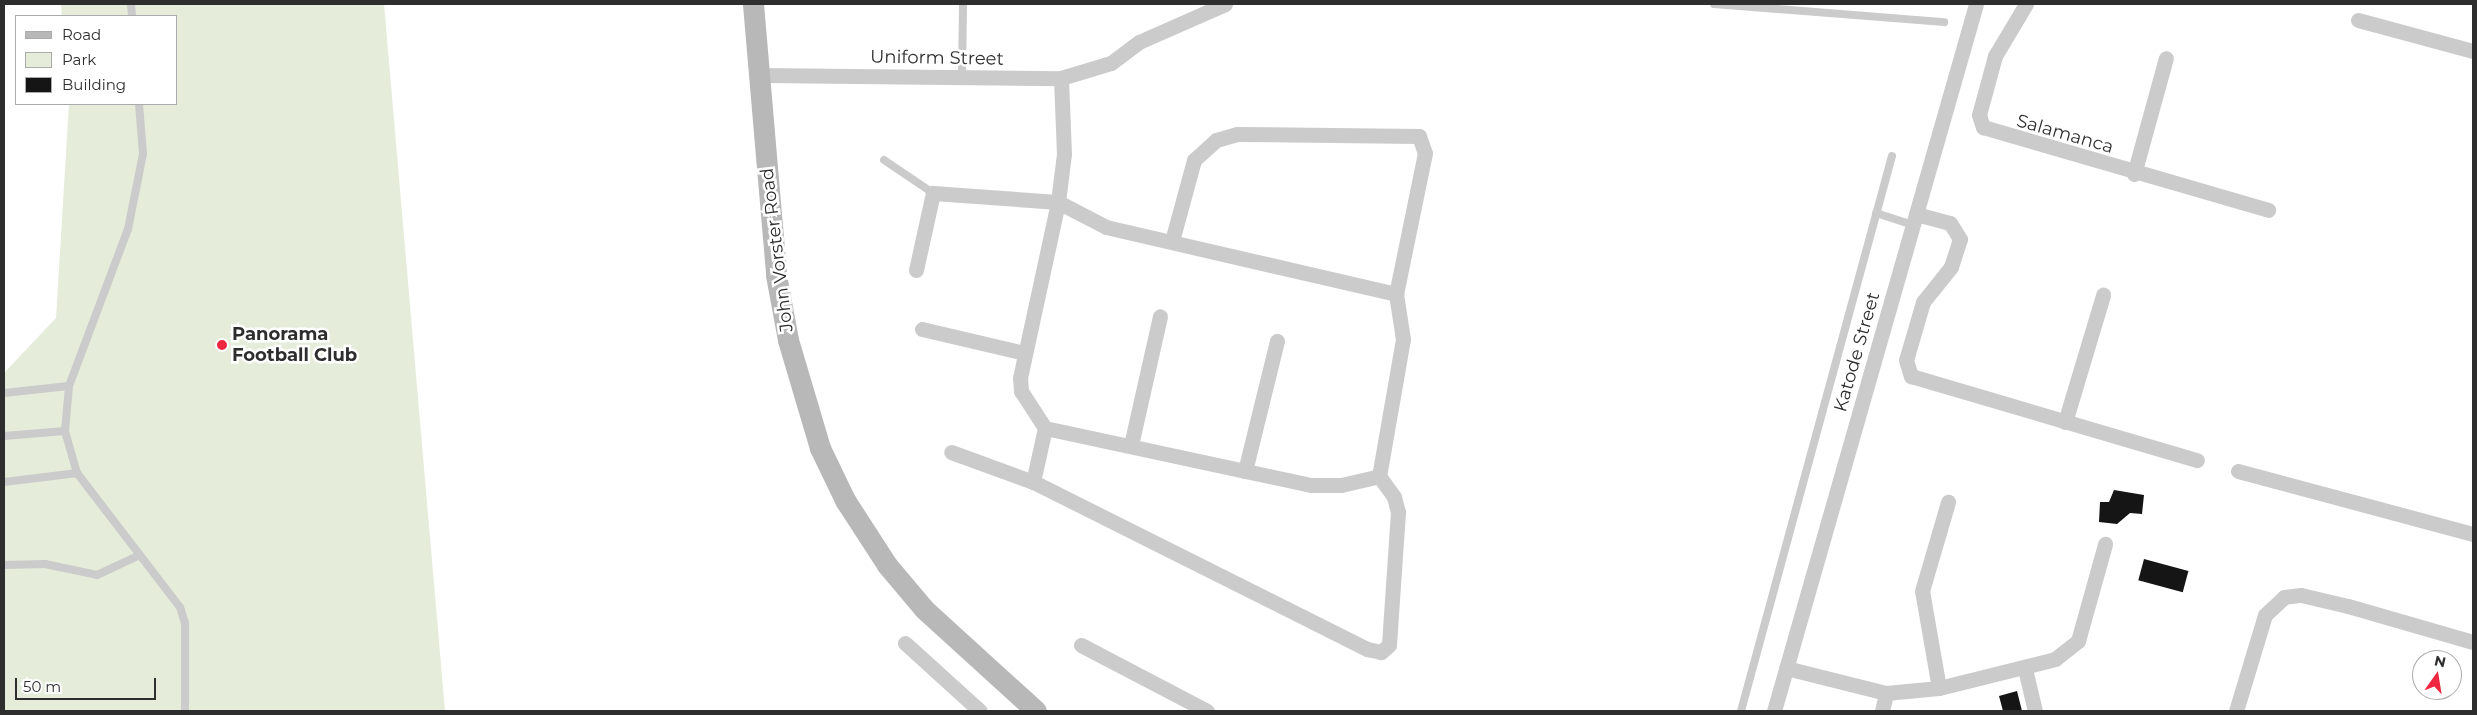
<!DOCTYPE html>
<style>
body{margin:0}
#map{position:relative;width:2477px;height:715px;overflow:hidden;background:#fff;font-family:Montserrat,sans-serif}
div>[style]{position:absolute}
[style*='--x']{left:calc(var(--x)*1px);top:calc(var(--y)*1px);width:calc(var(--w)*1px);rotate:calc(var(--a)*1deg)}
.green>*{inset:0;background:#e5ecda}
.building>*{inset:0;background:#151515;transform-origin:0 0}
.lane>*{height:8px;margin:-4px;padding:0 4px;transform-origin:4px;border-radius:4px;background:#cbcbcb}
.street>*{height:15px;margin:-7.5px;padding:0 7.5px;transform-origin:7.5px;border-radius:7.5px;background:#cbcbcb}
.secondary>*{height:21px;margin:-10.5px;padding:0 10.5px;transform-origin:10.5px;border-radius:10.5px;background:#b8b8b8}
.dots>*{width:14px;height:14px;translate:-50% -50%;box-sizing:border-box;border:2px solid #fff;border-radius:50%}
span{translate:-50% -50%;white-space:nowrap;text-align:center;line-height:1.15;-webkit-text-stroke:5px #fff;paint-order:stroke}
.street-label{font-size:18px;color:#2e2e2e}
.poi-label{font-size:18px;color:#2e2e2e;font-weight:700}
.left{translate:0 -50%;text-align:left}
.frame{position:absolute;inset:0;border:5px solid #2e2e2e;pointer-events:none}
.legend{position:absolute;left:15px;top:15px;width:162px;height:90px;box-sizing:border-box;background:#fff;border:1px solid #ababab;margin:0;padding:6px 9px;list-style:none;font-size:15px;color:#2e2e2e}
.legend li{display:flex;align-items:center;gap:10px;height:25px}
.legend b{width:25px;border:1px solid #ababab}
.north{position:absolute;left:2412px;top:650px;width:50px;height:50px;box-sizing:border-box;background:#fff;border:1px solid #ababab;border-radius:50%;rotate:13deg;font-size:14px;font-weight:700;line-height:20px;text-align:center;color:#2e2e2e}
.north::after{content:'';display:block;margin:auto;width:18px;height:22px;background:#ee263f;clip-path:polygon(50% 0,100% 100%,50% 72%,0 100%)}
.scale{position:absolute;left:15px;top:678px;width:141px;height:22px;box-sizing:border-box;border:2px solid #2e2e2e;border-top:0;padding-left:6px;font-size:15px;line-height:18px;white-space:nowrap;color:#2e2e2e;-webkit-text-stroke:4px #fff;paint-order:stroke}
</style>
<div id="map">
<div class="green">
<i style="clip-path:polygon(61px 4px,384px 4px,445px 711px,4px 711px,4px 373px,56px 318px,69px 104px,176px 104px,176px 16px,62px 16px)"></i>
</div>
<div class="building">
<i style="clip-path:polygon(2114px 490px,2144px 495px,2142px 514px,2130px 513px,2117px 524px,2099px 522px,2100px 502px,2109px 502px)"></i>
<i style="left:2144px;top:559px;width:46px;height:22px;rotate:15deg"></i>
<i style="clip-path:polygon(2017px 691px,2022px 711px,2003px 711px,1999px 696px)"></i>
</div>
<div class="lane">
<i style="--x:131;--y:4;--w:12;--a:85"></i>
<i style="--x:1714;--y:4;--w:231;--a:4.5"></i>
<i style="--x:962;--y:77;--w:73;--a:-89.2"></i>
<i style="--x:139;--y:104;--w:50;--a:85.4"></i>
<i style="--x:143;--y:154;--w:76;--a:101.3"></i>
<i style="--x:128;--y:229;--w:168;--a:110.6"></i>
<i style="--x:69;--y:386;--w:45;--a:95.1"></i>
<i style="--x:65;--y:431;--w:44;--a:74.1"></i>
<i style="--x:77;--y:473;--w:169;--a:52.5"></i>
<i style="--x:180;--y:607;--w:17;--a:73"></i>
<i style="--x:185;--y:623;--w:88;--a:90"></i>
<i style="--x:884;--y:160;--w:59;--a:34"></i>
<i style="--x:1876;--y:213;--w:39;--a:18"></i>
<i style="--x:4;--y:393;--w:65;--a:-6.1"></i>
<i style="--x:4;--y:436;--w:61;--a:-4.7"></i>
<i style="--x:4;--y:482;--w:74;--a:-7"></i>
<i style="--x:4;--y:565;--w:41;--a:-1.4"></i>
<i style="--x:45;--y:564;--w:53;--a:11.9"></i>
<i style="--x:97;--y:575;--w:47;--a:-24.9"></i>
<i style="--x:1741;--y:711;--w:575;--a:-74.78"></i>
</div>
<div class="street">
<i style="--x:2026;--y:4;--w:61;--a:120.8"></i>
<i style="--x:1995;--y:56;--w:61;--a:105.2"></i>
<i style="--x:1979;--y:115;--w:13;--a:72"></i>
<i style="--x:1983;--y:127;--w:297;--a:16.2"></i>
<i style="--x:2358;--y:20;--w:119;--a:15.1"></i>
<i style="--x:759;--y:75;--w:302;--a:0.6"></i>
<i style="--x:1061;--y:78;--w:52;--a:-16.7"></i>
<i style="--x:1111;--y:63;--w:35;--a:-37"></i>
<i style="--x:1139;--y:42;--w:94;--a:-23.8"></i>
<i style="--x:2134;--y:174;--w:120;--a:-74.6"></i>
<i style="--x:1916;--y:214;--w:35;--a:15"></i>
<i style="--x:1950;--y:223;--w:19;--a:58"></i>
<i style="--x:1960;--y:239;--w:29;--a:108"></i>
<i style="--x:1951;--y:267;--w:45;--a:128.7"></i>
<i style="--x:1923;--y:302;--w:60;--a:106.3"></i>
<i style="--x:1906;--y:360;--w:17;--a:73"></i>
<i style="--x:1911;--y:376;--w:298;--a:16.4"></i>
<i style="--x:1172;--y:241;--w:84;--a:-74.8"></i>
<i style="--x:1194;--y:160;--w:30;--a:-42"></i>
<i style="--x:1216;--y:140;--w:22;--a:-16"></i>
<i style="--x:1237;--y:134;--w:182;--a:0.6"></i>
<i style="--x:1419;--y:136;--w:18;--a:71"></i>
<i style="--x:1425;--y:153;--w:144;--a:101.6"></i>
<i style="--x:916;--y:270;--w:79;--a:-77.6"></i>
<i style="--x:933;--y:193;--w:125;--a:4.1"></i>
<i style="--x:1058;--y:202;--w:54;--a:27.5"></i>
<i style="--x:1106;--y:227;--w:298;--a:13"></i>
<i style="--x:1396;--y:294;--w:46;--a:81.2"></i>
<i style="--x:1403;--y:339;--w:139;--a:99.9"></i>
<i style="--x:1379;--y:476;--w:26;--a:54"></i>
<i style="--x:1394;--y:497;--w:16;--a:75"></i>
<i style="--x:1398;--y:512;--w:133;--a:93.9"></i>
<i style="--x:1389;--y:645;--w:11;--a:139"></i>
<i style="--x:1381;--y:652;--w:14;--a:-168"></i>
<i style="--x:1367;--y:649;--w:373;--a:-153.4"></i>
<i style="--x:1033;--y:482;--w:87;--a:-159.9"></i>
<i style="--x:922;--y:329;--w:105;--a:13.2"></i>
<i style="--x:2065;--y:422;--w:133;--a:-73.3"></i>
<i style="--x:1045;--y:428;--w:272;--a:12.1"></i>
<i style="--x:1311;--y:485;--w:30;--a:0"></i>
<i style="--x:1341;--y:485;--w:39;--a:-13"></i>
<i style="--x:1131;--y:445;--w:132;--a:-77.3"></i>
<i style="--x:1245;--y:471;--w:134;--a:-76.2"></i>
<i style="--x:2238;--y:471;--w:243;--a:15"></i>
<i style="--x:1033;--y:482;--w:55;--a:-77.5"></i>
<i style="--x:1045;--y:428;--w:44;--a:-123"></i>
<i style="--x:1021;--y:391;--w:13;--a:-94"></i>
<i style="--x:1020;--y:378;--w:180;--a:-77.8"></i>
<i style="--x:1058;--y:202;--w:48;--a:-82.9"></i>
<i style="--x:1064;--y:154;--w:76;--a:-92.3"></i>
<i style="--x:905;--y:643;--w:101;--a:42.2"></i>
<i style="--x:1081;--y:645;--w:142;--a:27.6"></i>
<i style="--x:1786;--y:668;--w:103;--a:14"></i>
<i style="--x:1886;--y:693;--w:53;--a:-5.4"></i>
<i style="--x:1939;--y:688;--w:120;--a:-14"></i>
<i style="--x:2055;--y:659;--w:29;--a:-38"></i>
<i style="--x:2078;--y:641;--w:101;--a:-74.4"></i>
<i style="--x:2025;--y:669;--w:43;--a:76.6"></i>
<i style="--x:1939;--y:688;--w:98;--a:-99.9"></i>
<i style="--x:1922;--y:591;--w:93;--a:-73.7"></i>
<i style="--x:1774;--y:711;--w:735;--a:-74.05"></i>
<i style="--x:1882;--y:711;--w:18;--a:-77"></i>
<i style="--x:2236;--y:711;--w:100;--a:-73.2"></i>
<i style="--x:2265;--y:615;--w:26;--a:-43"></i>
<i style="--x:2284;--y:597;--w:17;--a:-7"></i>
<i style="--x:2301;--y:595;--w:48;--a:13.2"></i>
<i style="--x:2348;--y:606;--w:130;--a:16.1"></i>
</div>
<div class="secondary">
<i style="--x:753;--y:4;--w:272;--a:85.1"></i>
<i style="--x:776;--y:275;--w:66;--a:79.5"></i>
<i style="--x:788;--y:340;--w:113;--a:73.5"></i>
<i style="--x:820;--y:448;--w:58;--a:64.3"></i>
<i style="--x:845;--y:500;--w:77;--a:57.1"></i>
<i style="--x:887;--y:565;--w:57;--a:49.9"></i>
<i style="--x:924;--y:609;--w:151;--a:42.3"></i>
</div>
<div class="dots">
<i style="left:222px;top:345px;background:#ee263f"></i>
</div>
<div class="street-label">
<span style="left:937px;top:58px;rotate:1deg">Uniform Street</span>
<span style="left:2065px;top:134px;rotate:16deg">Salamanca</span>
<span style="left:777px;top:250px;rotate:-97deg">John Vorster Road</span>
<span style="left:1857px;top:352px;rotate:-74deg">Katode Street</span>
</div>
<div class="poi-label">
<span class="left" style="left:232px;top:345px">Panorama<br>Football Club</span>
</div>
<div class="frame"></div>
<ul class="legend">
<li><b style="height:6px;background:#b8b8b8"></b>Road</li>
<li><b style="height:14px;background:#e5ecda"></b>Park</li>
<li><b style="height:14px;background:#151515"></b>Building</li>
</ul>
<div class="north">N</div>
<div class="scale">50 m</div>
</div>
